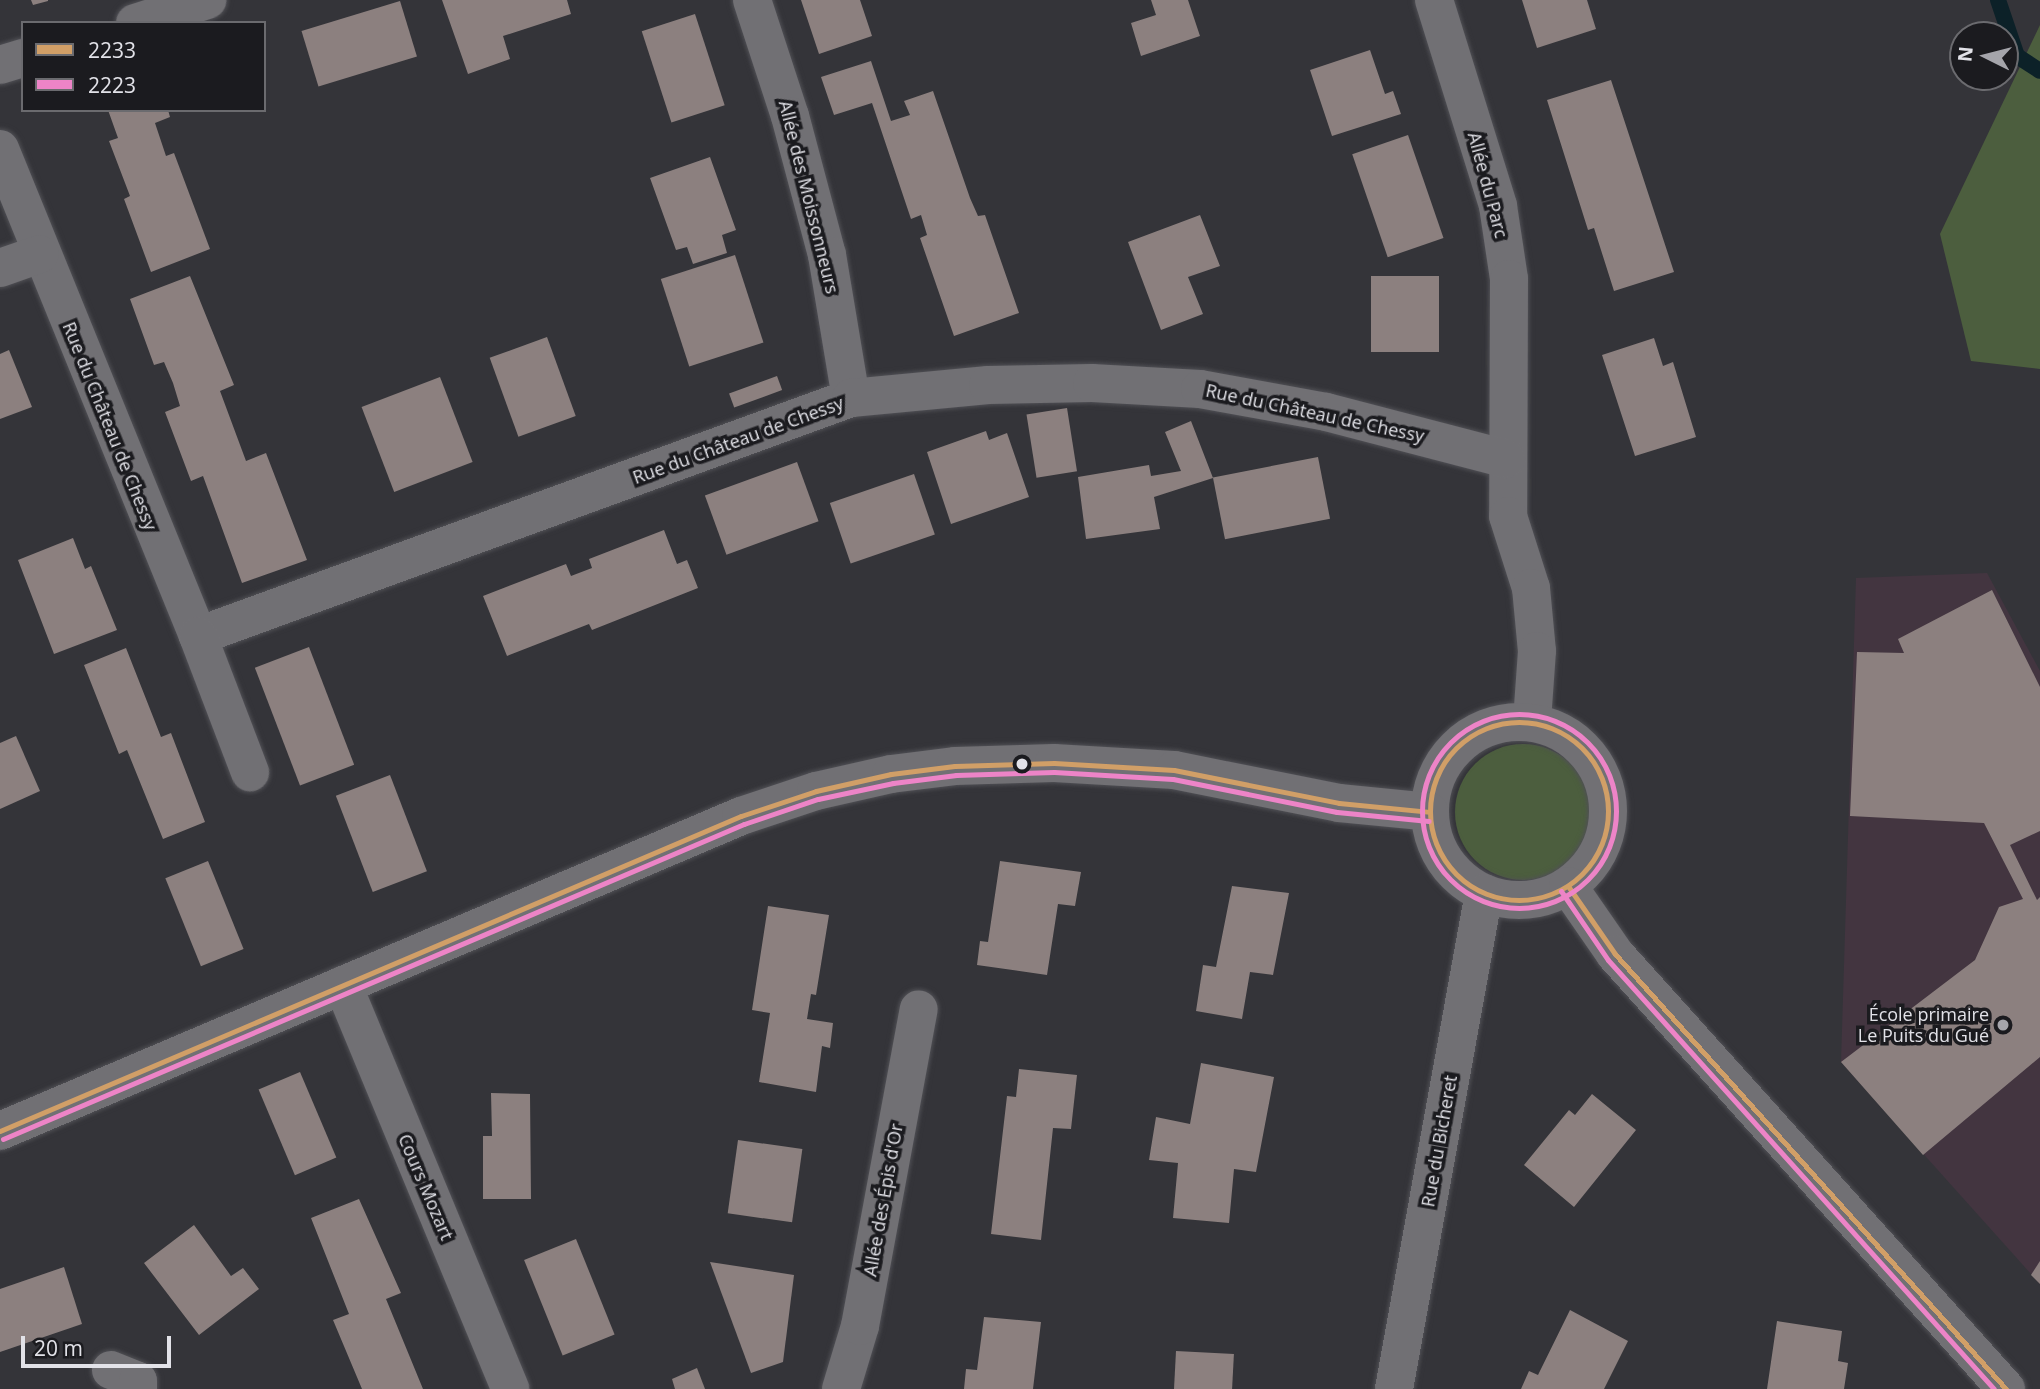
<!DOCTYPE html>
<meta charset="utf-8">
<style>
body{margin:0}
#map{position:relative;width:2040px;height:1389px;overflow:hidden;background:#343439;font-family:"Open Sans",sans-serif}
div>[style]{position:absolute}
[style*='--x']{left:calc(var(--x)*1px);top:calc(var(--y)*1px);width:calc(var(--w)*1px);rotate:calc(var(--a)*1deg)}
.education>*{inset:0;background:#433540}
.green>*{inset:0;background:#4c5e3e}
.round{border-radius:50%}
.stream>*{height:16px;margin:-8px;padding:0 8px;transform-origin:8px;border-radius:8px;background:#0c2128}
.building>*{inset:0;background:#8c807f;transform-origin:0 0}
.roads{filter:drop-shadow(0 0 2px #505055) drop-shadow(0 0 2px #505055)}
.minor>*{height:38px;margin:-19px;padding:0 19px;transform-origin:19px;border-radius:19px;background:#717074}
.minor>.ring{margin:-19px;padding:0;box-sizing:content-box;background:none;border:38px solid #717074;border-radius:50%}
.bus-1>*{height:5px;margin:-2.5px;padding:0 2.5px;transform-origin:2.5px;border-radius:2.5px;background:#d19f67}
.bus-1>.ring{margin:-2.5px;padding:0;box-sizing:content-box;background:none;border:5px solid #d19f67;border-radius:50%}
.bus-2>*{height:5px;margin:-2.5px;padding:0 2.5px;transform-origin:2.5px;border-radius:2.5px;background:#ed84c7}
.bus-2>.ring{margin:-2.5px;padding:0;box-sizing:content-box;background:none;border:5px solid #ed84c7;border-radius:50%}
.dots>*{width:19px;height:19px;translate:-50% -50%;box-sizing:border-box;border:4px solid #1b1b1f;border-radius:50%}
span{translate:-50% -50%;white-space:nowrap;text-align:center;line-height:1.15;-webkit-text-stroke:7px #1b1b1f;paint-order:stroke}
.street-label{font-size:18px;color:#e2e2e8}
.poi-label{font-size:18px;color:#e2e2e8}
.right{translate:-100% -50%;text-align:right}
.legend{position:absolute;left:21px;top:21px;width:245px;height:91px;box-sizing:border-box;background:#1b1b1f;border:2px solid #6b6b6f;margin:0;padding:9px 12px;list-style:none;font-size:21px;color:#e2e2e8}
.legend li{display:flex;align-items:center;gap:14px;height:35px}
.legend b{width:35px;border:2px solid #6b6b6f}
.north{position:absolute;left:1949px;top:21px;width:70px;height:70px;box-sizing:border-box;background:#1b1b1f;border:2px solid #6b6b6f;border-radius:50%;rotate:276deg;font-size:19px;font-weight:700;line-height:28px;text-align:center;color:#e2e2e8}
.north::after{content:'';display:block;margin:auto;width:24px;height:32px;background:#a5a5ab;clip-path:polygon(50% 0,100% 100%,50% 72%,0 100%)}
.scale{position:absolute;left:21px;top:1336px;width:150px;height:32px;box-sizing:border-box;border:4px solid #e2e2e8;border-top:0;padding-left:9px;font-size:21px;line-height:24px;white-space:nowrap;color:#e2e2e8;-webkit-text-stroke:5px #1b1b1f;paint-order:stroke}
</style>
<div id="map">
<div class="education">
<i style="clip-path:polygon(1987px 573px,2040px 671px,2040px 1284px,1841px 1062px,1856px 578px)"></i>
</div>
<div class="green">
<i style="clip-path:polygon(2040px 25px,2040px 369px,1971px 361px,1940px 234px)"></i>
<i class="round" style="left:1455px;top:744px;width:136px;height:136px"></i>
</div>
<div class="stream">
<i style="--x:1998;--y:0;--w:59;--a:71.3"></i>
<i style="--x:2017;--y:56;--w:27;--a:33"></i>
</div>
<div class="building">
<i style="clip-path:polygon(31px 0,48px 0,48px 1px,33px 5px)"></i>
<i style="clip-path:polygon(442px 0,567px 0,571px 14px,503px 36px,510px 59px,468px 74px)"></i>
<i style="clip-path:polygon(801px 0,860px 0,872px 36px,819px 54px)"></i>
<i style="clip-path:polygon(1151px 0,1188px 0,1200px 36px,1141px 56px,1131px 23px,1156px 15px)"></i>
<i style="clip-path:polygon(1522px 0,1587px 0,1596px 29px,1537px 48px)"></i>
<i style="left:400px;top:1px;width:58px;height:103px;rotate:73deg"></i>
<i style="left:695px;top:14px;width:96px;height:56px;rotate:72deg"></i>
<i style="clip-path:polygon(1370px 50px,1385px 94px,1393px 91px,1401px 114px,1332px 136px,1310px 70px)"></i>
<i style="clip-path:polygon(871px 61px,891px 121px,910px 115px,904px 101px,933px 91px,970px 198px,978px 216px,985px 215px,1019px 313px,954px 336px,920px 238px,927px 235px,921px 215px,911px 219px,872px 103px,834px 115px,821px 77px)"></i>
<i style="clip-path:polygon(1611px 80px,1674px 272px,1614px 291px,1594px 228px,1588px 230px,1547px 100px)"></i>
<i style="clip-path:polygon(108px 110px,168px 110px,170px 117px,155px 123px,166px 156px,174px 153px,210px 249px,151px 272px,124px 199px,130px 196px,109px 141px,118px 138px)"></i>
<i style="left:1408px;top:135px;width:109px;height:59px;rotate:71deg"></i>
<i style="clip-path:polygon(710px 157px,736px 230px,722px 235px,727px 253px,693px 264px,687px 247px,676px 250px,650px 178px)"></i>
<i style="clip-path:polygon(1200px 215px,1220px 266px,1188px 277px,1203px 314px,1161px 330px,1128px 242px)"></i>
<i style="left:735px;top:255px;width:92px;height:78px;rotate:72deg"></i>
<i style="clip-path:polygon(190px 276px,234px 385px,220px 391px,246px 461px,266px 453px,307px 560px,242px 583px,203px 476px,191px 481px,165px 412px,180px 406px,173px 383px,164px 362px,154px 365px,130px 299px)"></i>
<i style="left:1371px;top:276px;width:68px;height:76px"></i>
<i style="left:547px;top:337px;width:84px;height:61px;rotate:70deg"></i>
<i style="clip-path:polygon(1654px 338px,1663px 366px,1673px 362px,1696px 437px,1635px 456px,1602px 355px)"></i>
<i style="clip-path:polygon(9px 350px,32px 407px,0 419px,0 354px)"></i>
<i style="left:777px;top:376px;width:15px;height:51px;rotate:70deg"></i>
<i style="left:440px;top:377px;width:91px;height:84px;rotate:69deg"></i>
<i style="left:1067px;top:408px;width:64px;height:41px;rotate:81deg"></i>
<i style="clip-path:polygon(1191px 421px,1213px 478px,1154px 497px,1160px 529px,1086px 539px,1078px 477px,1149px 465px,1151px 476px,1181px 471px,1165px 432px)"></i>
<i style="clip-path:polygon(986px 431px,989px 440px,1007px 433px,1029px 497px,951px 524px,927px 452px)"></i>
<i style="left:1318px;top:457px;width:63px;height:107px;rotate:79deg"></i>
<i style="left:797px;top:462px;width:63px;height:98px;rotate:70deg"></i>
<i style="left:914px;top:474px;width:64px;height:89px;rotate:71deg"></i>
<i style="clip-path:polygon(664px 530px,677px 564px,687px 560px,698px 588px,592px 630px,589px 624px,507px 656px,483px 596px,566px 564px,571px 576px,592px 568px,589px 559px)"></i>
<i style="clip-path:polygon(73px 538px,85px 569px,91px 566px,117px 630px,54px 654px,18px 560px)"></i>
<i style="clip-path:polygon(1992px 590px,2040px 687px,2040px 831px,2010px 845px,2037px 900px,2040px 897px,2040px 1057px,1923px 1155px,1841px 1062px,1975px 960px,1999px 907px,2023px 899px,1984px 823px,1850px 816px,1857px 652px,1904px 653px,1898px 639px)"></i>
<i style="left:309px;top:647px;width:126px;height:58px;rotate:69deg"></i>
<i style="clip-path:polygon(126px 648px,161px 737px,171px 733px,205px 822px,163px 839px,127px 750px,119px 754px,84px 665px)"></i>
<i style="clip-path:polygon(16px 736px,40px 791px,0 809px,0 743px)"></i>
<i style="left:390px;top:775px;width:103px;height:58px;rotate:69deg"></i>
<i style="left:208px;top:861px;width:95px;height:46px;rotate:68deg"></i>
<i style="clip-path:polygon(1000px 861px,1081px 872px,1075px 906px,1058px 904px,1047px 975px,977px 965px,980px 941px,988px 942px)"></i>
<i style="clip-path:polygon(1232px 886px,1289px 893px,1273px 975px,1250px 972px,1242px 1019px,1196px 1011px,1203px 965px,1216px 967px)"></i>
<i style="clip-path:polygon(768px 906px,829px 915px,816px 995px,811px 994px,807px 1019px,833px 1023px,830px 1048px,822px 1046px,816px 1092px,759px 1082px,770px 1013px,752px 1010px)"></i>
<i style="clip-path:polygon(1201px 1063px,1274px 1077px,1256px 1172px,1234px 1169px,1229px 1223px,1173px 1218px,1178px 1163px,1149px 1160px,1156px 1117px,1190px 1124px)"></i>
<i style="clip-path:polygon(1019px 1069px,1077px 1075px,1071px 1129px,1053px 1128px,1041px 1240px,991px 1234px,1007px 1096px,1016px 1097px)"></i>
<i style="left:300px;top:1072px;width:93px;height:45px;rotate:67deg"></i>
<i style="clip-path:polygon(491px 1093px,530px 1094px,531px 1199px,483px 1199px,483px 1136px,492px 1136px)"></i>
<i style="clip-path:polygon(1592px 1094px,1636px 1130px,1574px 1207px,1524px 1165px,1569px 1110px,1575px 1115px)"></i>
<i style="left:738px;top:1140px;width:65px;height:74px;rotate:8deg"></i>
<i style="clip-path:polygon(359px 1199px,401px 1293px,386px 1299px,423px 1389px,362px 1389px,333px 1320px,349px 1314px,311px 1218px)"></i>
<i style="clip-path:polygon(194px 1225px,231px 1276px,243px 1268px,259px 1289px,199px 1335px,144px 1263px)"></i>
<i style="left:576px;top:1239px;width:103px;height:56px;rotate:68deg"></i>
<i style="clip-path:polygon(2040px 1261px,2040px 1284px,2031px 1275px)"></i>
<i style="clip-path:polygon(710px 1262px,794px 1275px,783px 1362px,751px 1373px)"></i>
<i style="clip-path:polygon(64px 1267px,82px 1324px,0 1352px,0 1289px)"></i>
<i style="clip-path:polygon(1570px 1310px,1628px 1341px,1604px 1389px,1521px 1389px,1529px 1371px,1538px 1375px)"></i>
<i style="clip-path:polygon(984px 1317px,1041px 1322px,1033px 1389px,964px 1389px,966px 1369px,977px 1370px)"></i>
<i style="clip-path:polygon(1777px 1321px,1842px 1331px,1838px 1361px,1848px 1363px,1844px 1389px,1767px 1389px)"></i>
<i style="left:1176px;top:1351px;width:58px;height:38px;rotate:3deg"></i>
<i style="clip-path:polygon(697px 1368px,705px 1389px,675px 1389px,672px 1379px)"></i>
</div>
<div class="roads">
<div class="minor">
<i style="--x:752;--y:0;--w:122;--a:71.9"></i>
<i style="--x:790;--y:116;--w:144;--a:75.1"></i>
<i style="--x:827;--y:255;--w:145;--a:80.5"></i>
<i style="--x:1434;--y:0;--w:216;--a:72.7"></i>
<i style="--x:1498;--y:206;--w:74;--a:81.4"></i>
<i style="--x:1509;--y:279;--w:237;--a:90.2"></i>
<i style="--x:1508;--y:516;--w:76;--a:72.3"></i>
<i style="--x:1531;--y:588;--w:63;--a:84.6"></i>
<i style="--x:1537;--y:651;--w:70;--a:94.1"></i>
<i style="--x:135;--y:23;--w:76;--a:-17.7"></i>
<i style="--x:0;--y:65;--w:24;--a:-17"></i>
<i style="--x:0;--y:149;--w:526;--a:67.87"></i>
<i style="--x:198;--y:636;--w:695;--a:-20.03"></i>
<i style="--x:851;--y:398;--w:138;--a:-5.4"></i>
<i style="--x:988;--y:385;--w:104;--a:-1.1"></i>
<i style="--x:1092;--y:383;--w:108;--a:3.2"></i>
<i style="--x:1200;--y:389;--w:128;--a:10.3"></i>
<i style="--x:1326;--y:412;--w:186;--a:14.6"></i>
<i style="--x:0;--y:268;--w:42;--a:-19.3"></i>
<i style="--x:198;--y:636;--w:146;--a:69.1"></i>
<i class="ring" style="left:1430px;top:722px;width:140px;height:140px"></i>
<i style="--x:1568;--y:886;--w:83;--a:55.3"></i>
<i style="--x:1615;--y:954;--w:585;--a:48.05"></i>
<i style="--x:343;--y:985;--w:437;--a:67.5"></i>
<i style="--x:0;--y:1131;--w:805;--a:-23.03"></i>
<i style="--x:741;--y:816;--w:79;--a:-18.4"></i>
<i style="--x:816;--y:791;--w:77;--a:-12.8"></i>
<i style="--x:891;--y:774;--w:64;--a:-7.1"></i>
<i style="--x:955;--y:766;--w:99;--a:-1.7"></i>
<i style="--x:1054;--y:763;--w:120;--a:3.3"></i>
<i style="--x:1174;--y:770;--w:168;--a:11.3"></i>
<i style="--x:1339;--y:803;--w:91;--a:5.6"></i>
<i style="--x:111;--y:1370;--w:29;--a:22"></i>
<i style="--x:138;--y:1381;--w:8;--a:90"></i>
<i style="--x:841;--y:1389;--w:66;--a:-73.2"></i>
<i style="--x:860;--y:1326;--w:322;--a:-79.5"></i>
<i style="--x:1394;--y:1389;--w:504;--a:-79.72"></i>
</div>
</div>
<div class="bus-1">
<i class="ring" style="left:1430px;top:722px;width:173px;height:173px"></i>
<i style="--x:1568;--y:886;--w:83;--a:55.3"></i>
<i style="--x:1615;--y:954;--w:585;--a:48.05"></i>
<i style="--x:0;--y:1131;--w:805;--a:-23.03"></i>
<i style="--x:741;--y:816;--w:79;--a:-18.4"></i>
<i style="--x:816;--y:791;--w:77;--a:-12.8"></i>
<i style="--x:891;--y:774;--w:64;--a:-7.1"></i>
<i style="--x:955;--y:766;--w:99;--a:-1.7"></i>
<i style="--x:1054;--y:763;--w:120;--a:3.3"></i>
<i style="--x:1174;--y:770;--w:168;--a:11.3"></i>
<i style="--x:1339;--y:803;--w:91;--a:5.6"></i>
</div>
<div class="bus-2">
<i class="ring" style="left:1422px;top:714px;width:189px;height:189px"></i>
<i style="--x:1561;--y:891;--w:83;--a:55.7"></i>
<i style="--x:1608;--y:960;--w:577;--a:48.02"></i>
<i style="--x:3;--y:1139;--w:805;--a:-23.03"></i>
<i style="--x:744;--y:824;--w:78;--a:-18.7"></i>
<i style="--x:818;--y:799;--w:77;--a:-12"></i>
<i style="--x:893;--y:783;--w:64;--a:-7.2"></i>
<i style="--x:956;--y:775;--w:98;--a:-1.8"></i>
<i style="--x:1054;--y:772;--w:119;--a:3.4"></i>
<i style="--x:1173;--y:779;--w:167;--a:11.4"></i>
<i style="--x:1337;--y:812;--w:92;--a:5.6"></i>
</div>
<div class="dots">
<i style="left:1022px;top:764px;background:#e2e2e8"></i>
<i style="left:2003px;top:1025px;background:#a5a5ab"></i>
</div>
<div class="street-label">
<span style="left:1488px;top:185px;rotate:75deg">Allée du Parc</span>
<span style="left:809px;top:197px;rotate:76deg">Allée des Moissonneurs</span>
<span style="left:1315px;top:413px;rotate:12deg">Rue du Château de Chessy</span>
<span style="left:110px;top:426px;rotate:68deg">Rue du Château de Chessy</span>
<span style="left:738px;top:440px;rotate:-20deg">Rue du Château de Chessy</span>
<span style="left:1439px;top:1141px;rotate:-80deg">Rue du Bicheret</span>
<span style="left:426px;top:1187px;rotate:67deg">Cours Mozart</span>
<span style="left:883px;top:1200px;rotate:-80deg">Allée des Épis d'Or</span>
</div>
<div class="poi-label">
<span class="right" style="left:1989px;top:1025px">École primaire<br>Le Puits du Gué</span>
</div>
<ul class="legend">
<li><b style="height:9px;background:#d19f67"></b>2233</li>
<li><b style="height:9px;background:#ed84c7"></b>2223</li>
</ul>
<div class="north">N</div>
<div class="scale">20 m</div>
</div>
